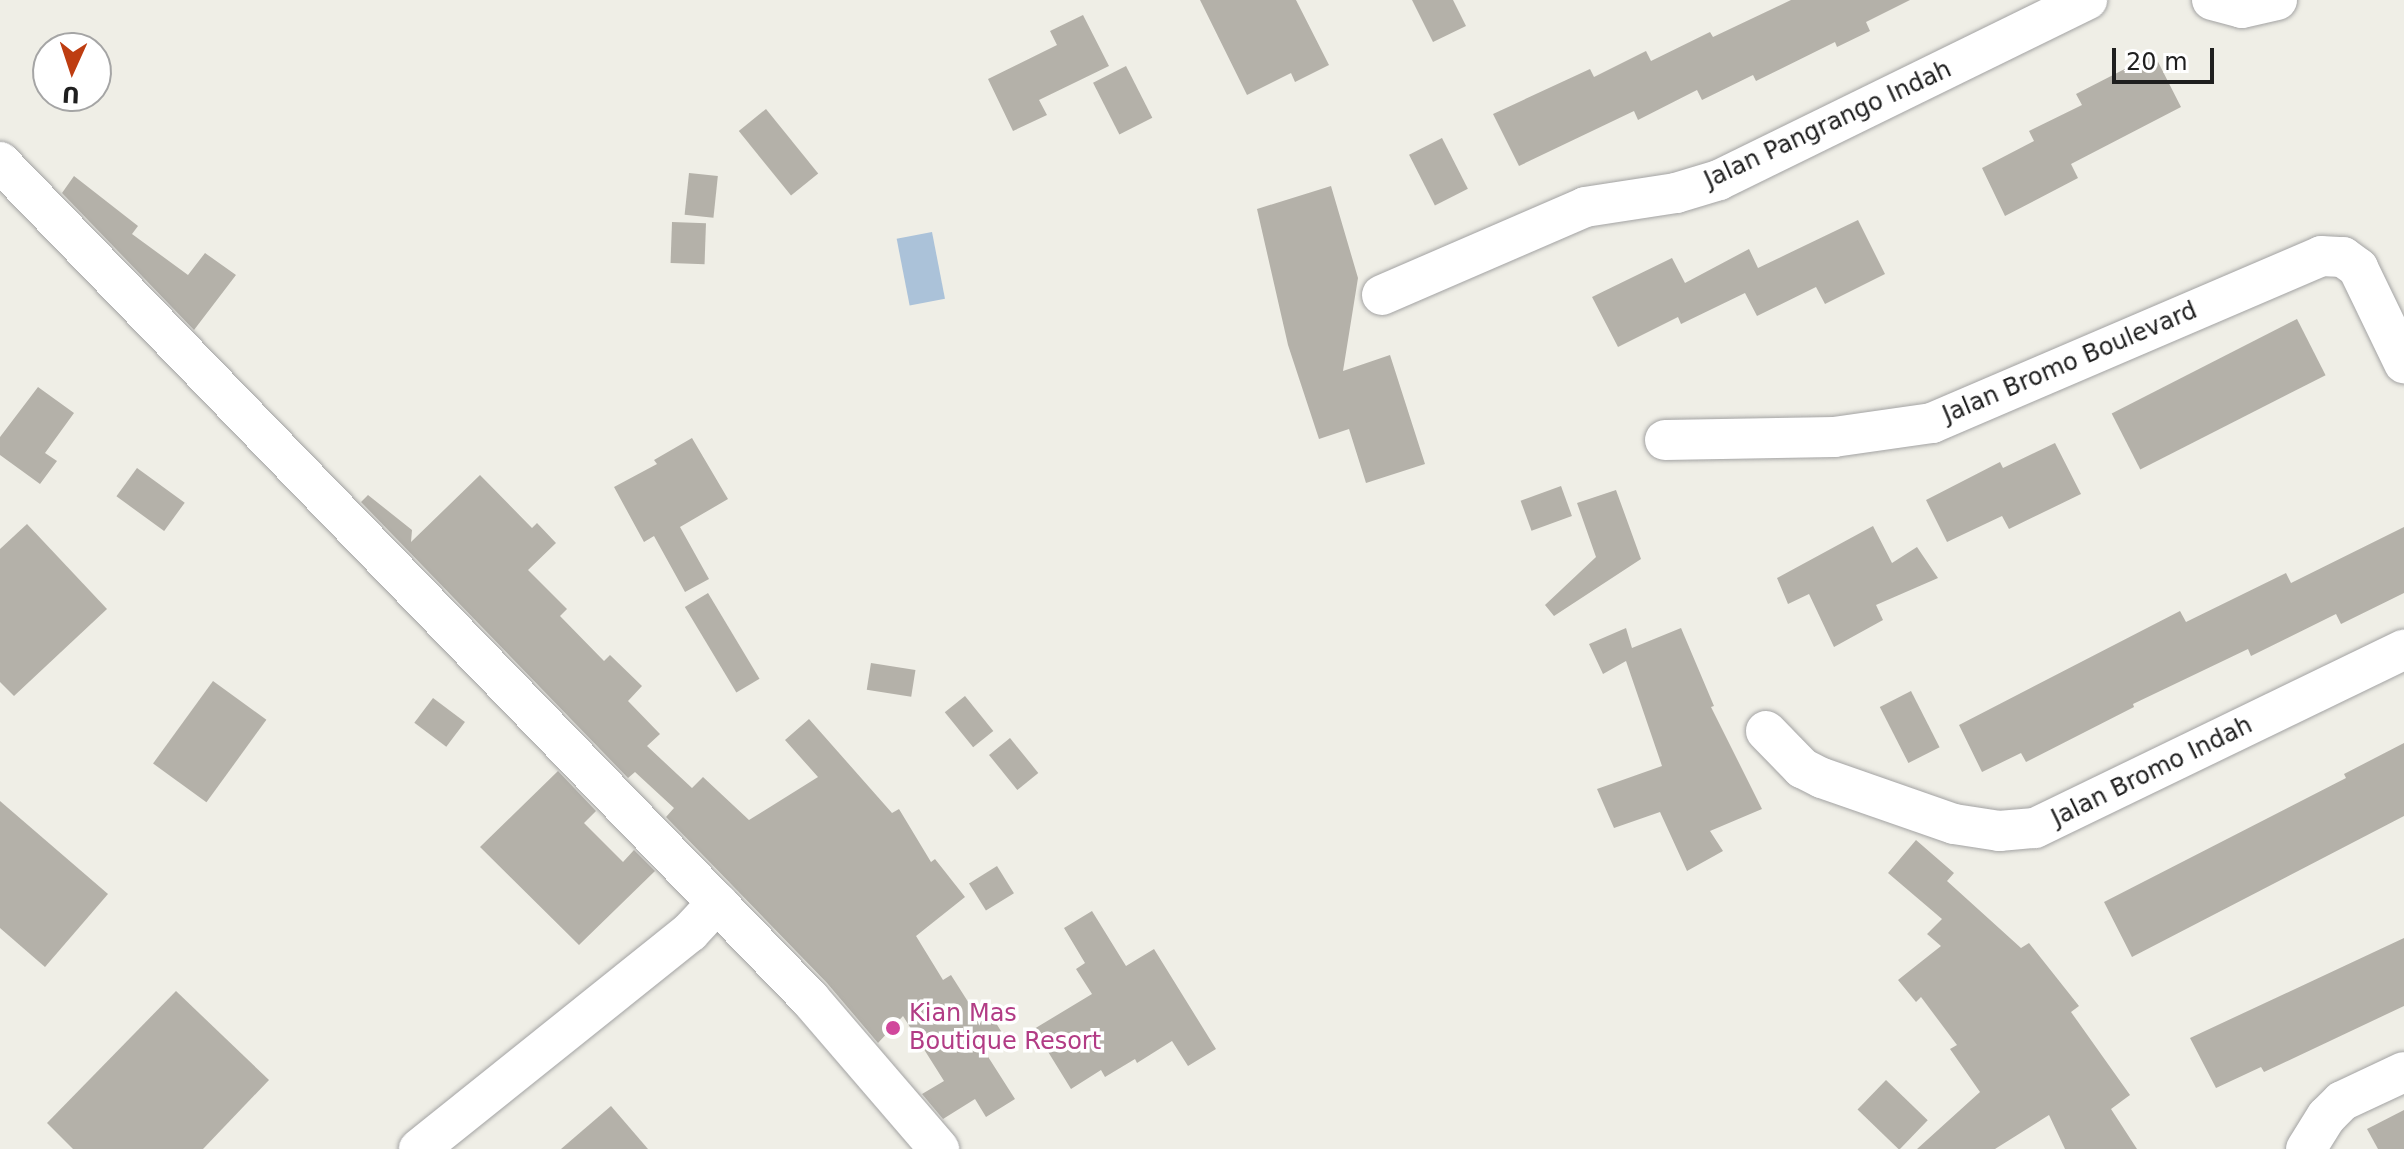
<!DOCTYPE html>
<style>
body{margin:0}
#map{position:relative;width:2404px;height:1149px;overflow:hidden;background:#efeee6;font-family:"DejaVu Sans",sans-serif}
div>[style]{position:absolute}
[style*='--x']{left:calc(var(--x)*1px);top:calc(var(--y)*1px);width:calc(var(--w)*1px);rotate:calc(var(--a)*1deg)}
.water>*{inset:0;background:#abc2d9;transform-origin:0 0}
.building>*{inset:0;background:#b4b1a9;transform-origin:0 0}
.roads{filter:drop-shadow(0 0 2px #a3a3a3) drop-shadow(0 0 2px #a3a3a3)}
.minor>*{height:40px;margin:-20px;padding:0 20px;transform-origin:20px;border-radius:20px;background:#fff}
.dots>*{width:22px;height:22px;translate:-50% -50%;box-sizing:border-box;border:4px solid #fff;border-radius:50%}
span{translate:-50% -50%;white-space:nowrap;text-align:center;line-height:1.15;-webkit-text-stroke:7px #fff;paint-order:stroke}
.street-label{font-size:24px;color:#1f1f1f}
.hotel-label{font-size:24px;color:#b23c85}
.left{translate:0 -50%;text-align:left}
.north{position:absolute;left:32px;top:32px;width:80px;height:80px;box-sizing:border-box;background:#fff;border:2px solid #a5a5a5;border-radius:50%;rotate:183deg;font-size:22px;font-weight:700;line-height:32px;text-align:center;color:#1f1f1f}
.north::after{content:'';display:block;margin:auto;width:28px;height:36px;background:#be3d11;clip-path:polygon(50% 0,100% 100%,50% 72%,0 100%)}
.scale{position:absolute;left:2112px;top:48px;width:102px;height:36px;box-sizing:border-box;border:4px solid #1f1f1f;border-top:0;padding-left:10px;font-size:24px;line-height:28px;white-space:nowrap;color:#1f1f1f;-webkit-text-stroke:6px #fff;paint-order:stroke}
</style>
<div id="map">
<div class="water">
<i style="left:932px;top:232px;width:68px;height:36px;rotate:79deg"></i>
</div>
<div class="building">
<i style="clip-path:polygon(1200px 0,1296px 0,1329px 65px,1295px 82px,1291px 73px,1247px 95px)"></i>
<i style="clip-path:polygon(1412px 0,1453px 0,1466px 26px,1433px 42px)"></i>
<i style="clip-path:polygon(1791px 0,1910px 0,1866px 22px,1870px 31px,1837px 47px,1835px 42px,1756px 81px,1753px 75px,1702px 100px,1697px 90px,1638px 120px,1634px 111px,1519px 166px,1493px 114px,1590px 69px,1594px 77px,1646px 51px,1651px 61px,1710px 32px,1713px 37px)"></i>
<i style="clip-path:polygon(1083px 15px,1109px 66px,1039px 100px,1047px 115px,1013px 131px,988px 79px,1057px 45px,1050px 31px)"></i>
<i style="clip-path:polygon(2154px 54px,2181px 107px,2071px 164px,2078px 178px,2005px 216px,1982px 168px,2034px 141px,2029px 131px,2082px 105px,2076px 94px)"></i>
<i style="left:1126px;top:66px;width:58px;height:37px;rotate:63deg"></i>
<i style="left:766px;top:109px;width:83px;height:35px;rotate:51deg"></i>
<i style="left:1442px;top:138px;width:57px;height:37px;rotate:63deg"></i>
<i style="left:689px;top:173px;width:29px;height:42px;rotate:6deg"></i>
<i style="clip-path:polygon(74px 176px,138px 226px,132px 234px,188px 275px,205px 253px,236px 275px,194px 330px,62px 193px)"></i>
<i style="clip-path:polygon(1331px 186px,1358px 278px,1343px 371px,1390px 355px,1425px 464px,1366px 483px,1349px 429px,1319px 439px,1288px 345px,1257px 209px)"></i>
<i style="clip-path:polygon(1858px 220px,1885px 274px,1825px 304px,1816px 287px,1757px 316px,1745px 293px,1681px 324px,1678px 317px,1618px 347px,1592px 297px,1672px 258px,1685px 283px,1749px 249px,1758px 268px)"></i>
<i style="left:672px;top:222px;width:34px;height:41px;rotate:2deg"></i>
<i style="left:2297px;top:319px;width:63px;height:208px;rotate:63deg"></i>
<i style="clip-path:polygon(38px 387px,74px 413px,45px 453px,57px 461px,40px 484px,0 455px,0 437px)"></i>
<i style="clip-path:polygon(692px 438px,728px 499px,680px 527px,709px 579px,685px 592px,654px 536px,644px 542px,614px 487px,657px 464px,654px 460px)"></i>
<i style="clip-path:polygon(2055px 443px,2081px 494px,2009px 529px,2002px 516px,1947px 542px,1926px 500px,2000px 462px,2003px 468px)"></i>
<i style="left:137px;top:468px;width:59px;height:35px;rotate:36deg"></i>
<i style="clip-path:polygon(480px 475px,532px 528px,537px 523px,556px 543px,528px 570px,567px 609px,560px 616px,604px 661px,610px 655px,642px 686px,628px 701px,660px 734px,647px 746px,692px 788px,703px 777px,749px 820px,818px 777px,785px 740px,809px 719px,892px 813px,899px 809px,931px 862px,935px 859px,965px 897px,916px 936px,943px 980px,951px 975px,979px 1019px,989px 1012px,1006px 1039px,985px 1052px,1015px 1099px,986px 1117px,975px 1099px,943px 1119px,922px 1094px,944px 1081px,903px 1016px,878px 1043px,827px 983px,666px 817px,674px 808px,635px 772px,628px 778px,361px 502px,368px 495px,412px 530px,411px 542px)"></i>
<i style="left:1561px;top:486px;width:32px;height:43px;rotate:70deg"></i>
<i style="clip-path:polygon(1616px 490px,1641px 559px,1554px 616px,1545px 605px,1596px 557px,1577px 503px)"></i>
<i style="clip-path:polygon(27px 524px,107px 609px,14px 696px,0 682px,0 549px)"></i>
<i style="clip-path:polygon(1873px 526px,1892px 563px,1917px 547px,1938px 578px,1876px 605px,1883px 620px,1834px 647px,1809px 594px,1788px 604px,1777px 578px)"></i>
<i style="clip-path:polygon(2404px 527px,2404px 593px,2341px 624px,2336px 614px,2251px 656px,2248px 649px,2133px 704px,2134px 707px,2026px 762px,2021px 753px,1982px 772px,1959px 725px,2180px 611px,2186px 622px,2286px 573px,2291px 583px)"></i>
<i style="left:708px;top:593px;width:100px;height:27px;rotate:59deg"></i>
<i style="clip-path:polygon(1626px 628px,1632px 648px,1681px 628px,1714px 706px,1711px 707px,1762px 809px,1710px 831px,1723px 851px,1687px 871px,1660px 812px,1614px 828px,1597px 789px,1662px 766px,1626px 661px,1603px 674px,1589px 644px)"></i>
<i style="left:871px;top:663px;width:45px;height:27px;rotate:9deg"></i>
<i style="left:213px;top:681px;width:66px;height:102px;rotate:36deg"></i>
<i style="left:1911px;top:691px;width:63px;height:35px;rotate:63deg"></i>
<i style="left:965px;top:696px;width:45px;height:26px;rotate:51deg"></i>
<i style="left:433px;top:698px;width:40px;height:31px;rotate:37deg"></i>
<i style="left:1010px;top:738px;width:45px;height:27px;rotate:51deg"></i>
<i style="clip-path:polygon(2404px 743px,2404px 816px,2132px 957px,2104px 902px,2346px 778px,2344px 774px)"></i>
<i style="clip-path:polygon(558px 771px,596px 811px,584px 823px,623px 862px,634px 850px,655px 871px,579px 945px,480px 847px)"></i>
<i style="clip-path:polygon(0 801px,108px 894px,45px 967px,0 928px)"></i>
<i style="clip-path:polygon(1916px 840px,1954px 873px,1947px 881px,2021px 948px,2029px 943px,2079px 1006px,2071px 1012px,2130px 1095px,2111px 1109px,2137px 1149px,2065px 1149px,2049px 1115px,1995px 1149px,1917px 1149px,1980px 1092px,1950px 1049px,1957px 1045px,1921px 997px,1916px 1002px,1898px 980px,1941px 946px,1927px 934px,1942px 919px,1888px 873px)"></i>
<i style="left:997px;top:866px;width:32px;height:33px;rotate:58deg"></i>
<i style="clip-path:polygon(1092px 911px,1126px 966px,1154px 949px,1216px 1049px,1188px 1066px,1172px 1041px,1137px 1063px,1135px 1059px,1105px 1077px,1101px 1070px,1071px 1089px,1034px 1029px,1092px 994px,1076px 969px,1085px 963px,1064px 928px)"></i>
<i style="clip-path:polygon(2404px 938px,2404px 1006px,2264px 1072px,2261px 1067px,2216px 1088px,2190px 1038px)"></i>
<i style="clip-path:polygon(176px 991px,269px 1080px,203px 1149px,73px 1149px,47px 1123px)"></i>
<i style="left:1886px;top:1080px;width:58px;height:41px;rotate:44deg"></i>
<i style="clip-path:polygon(611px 1106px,648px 1149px,561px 1149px)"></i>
<i style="clip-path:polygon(2404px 1110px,2404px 1149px,2378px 1149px,2367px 1129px)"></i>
</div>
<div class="roads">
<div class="minor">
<i style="--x:2212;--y:0;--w:31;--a:15"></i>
<i style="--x:2242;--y:8;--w:36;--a:-13"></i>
<i style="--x:0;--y:162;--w:1165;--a:45.94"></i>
<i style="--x:810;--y:999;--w:198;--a:49.3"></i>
<i style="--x:1382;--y:295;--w:221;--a:-23.4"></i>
<i style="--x:1585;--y:207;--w:92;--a:-8.7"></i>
<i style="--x:1676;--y:193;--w:45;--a:-16.8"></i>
<i style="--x:1719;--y:180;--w:410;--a:-26.1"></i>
<i style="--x:1665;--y:440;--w:169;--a:-1"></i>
<i style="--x:1834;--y:437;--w:99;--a:-8.1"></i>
<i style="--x:1932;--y:423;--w:423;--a:-23.2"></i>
<i style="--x:2321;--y:256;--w:22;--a:3"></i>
<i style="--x:2343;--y:257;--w:19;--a:36"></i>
<i style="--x:2358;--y:268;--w:106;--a:64.2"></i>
<i style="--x:1766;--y:731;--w:52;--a:45.8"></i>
<i style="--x:1802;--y:768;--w:22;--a:27"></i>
<i style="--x:1822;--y:778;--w:140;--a:19.2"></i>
<i style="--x:1954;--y:824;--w:46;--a:8.8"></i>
<i style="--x:1999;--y:831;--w:36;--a:-5"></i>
<i style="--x:2035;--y:828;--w:410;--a:-25.8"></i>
<i style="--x:419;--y:1149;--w:347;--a:-38.7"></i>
<i style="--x:690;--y:932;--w:40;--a:-47"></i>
<i style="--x:2306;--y:1149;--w:39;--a:-58"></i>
<i style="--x:2327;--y:1116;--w:21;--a:-45"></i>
<i style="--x:2342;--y:1101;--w:68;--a:-25.1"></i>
</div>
</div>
<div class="dots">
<i style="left:893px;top:1028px;background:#d1479c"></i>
</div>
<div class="street-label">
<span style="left:1828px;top:125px;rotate:-25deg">Jalan Pangrango Indah</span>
<span style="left:2070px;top:363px;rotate:-23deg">Jalan Bromo Boulevard</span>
<span style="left:2152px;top:772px;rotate:-26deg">Jalan Bromo Indah</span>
</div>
<div class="hotel-label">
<span class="left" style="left:909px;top:1028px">Kian Mas<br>Boutique Resort</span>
</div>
<div class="north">U</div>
<div class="scale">20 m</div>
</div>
